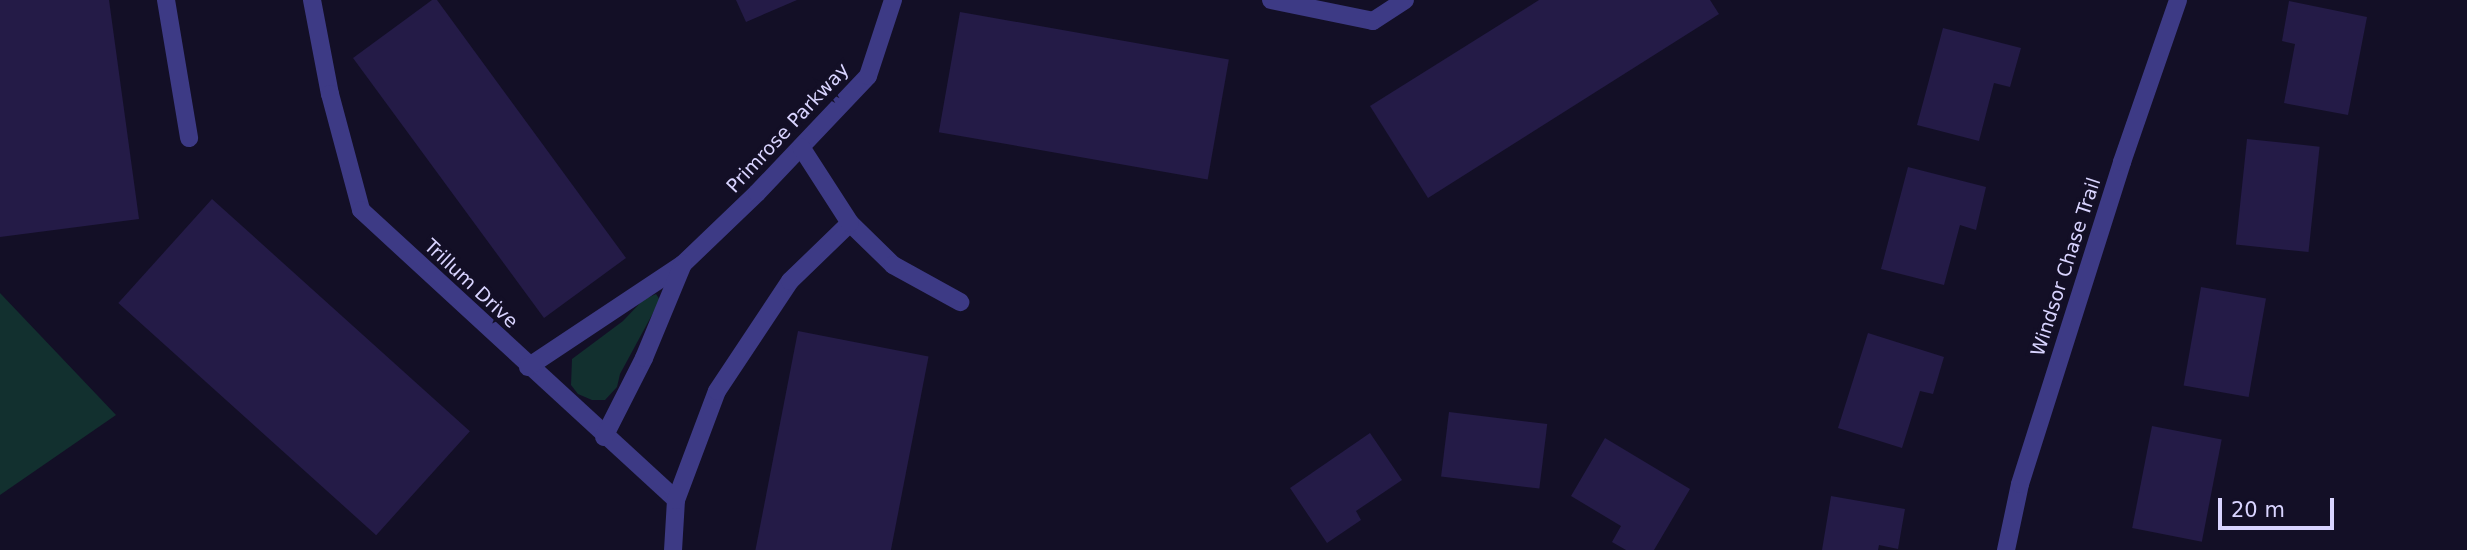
<!DOCTYPE html>
<style>
body{margin:0}
#map{position:relative;width:2467px;height:550px;overflow:hidden;background:#130f26;font-family:"DejaVu Sans",sans-serif}
div>[style]{position:absolute}
[style*='--x']{left:calc(var(--x)*1px);top:calc(var(--y)*1px);width:calc(var(--w)*1px);rotate:calc(var(--a)*1deg)}
.green>*{inset:0;background:#12302f}
.building>*{inset:0;background:#241b47;transform-origin:0 0}
.minor>*{height:18px;margin:-9px;padding:0 9px;transform-origin:9px;border-radius:9px;background:#3d3a85}
span{translate:-50% -50%;white-space:nowrap;text-align:center;line-height:1.15;-webkit-text-stroke:7px #130f26;paint-order:stroke}
.street-label{font-size:19px;color:#d9d4ff}
.scale{position:absolute;left:2218px;top:498px;width:116px;height:32px;box-sizing:border-box;border:4px solid #d9d4ff;border-top:0;padding-left:9px;font-size:21px;line-height:24px;white-space:nowrap;color:#d9d4ff;-webkit-text-stroke:5px #130f26;paint-order:stroke}
</style>
<div id="map">
<div class="green">
<i style="clip-path:polygon(0 293px,116px 415px,0 495px)"></i>
<i style="clip-path:polygon(656px 294px,660px 300px,620px 374px,617px 387px,605px 400px,592px 400px,578px 394px,571px 385px,572px 359px,623px 321px,643px 300px)"></i>
</div>
<div class="building">
<i style="clip-path:polygon(0 0,109px 0,139px 219px,0 237px)"></i>
<i style="clip-path:polygon(432px 0,437px 0,626px 258px,544px 318px,353px 58px)"></i>
<i style="clip-path:polygon(736px 0,797px 0,746px 22px)"></i>
<i style="clip-path:polygon(1539px 0,1710px 0,1719px 14px,1428px 198px,1370px 106px)"></i>
<i style="clip-path:polygon(2289px 1px,2367px 17px,2348px 115px,2284px 103px,2295px 44px,2282px 41px)"></i>
<i style="left:960px;top:12px;width:273px;height:122px;rotate:10deg"></i>
<i style="clip-path:polygon(1943px 28px,2021px 48px,2010px 87px,1994px 83px,1979px 141px,1917px 125px)"></i>
<i style="left:2247px;top:139px;width:73px;height:106px;rotate:6deg"></i>
<i style="clip-path:polygon(1908px 167px,1986px 187px,1976px 230px,1960px 225px,1944px 285px,1881px 269px)"></i>
<i style="left:212px;top:199px;width:347px;height:140px;rotate:42deg"></i>
<i style="left:2201px;top:287px;width:66px;height:100px;rotate:10deg"></i>
<i style="left:798px;top:331px;width:133px;height:223px;rotate:11deg"></i>
<i style="clip-path:polygon(1868px 333px,1944px 357px,1933px 394px,1920px 391px,1902px 448px,1838px 428px)"></i>
<i style="left:1449px;top:412px;width:99px;height:65px;rotate:7deg"></i>
<i style="left:2152px;top:426px;width:71px;height:104px;rotate:11deg"></i>
<i style="clip-path:polygon(1370px 433px,1402px 480px,1356px 511px,1361px 520px,1327px 543px,1290px 488px)"></i>
<i style="clip-path:polygon(1605px 438px,1690px 489px,1654px 550px,1626px 550px,1612px 542px,1621px 526px,1571px 496px)"></i>
<i style="clip-path:polygon(1831px 496px,1905px 509px,1898px 549px,1879px 545px,1878px 550px,1822px 550px)"></i>
</div>
<div class="minor">
<i style="--x:166;--y:0;--w:140;--a:80.5"></i>
<i style="--x:312;--y:0;--w:96;--a:79.2"></i>
<i style="--x:330;--y:94;--w:120;--a:75"></i>
<i style="--x:361;--y:210;--w:428;--a:42.6"></i>
<i style="--x:676;--y:500;--w:50;--a:93.4"></i>
<i style="--x:1271;--y:0;--w:104;--a:11.6"></i>
<i style="--x:1373;--y:21;--w:38;--a:-33"></i>
<i style="--x:850;--y:223;--w:60;--a:44.3"></i>
<i style="--x:893;--y:265;--w:77;--a:28.9"></i>
<i style="--x:528;--y:367;--w:186;--a:-33.6"></i>
<i style="--x:683;--y:264;--w:103;--a:-43.8"></i>
<i style="--x:757;--y:193;--w:161;--a:-46.5"></i>
<i style="--x:868;--y:76;--w:80;--a:-71.8"></i>
<i style="--x:604;--y:437;--w:89;--a:-63.1"></i>
<i style="--x:644;--y:358;--w:102;--a:-67.5"></i>
<i style="--x:676;--y:500;--w:116;--a:-69.4"></i>
<i style="--x:717;--y:391;--w:132;--a:-56.4"></i>
<i style="--x:790;--y:281;--w:83;--a:-44"></i>
<i style="--x:850;--y:223;--w:90;--a:-122.8"></i>
<i style="--x:2006;--y:550;--w:67;--a:-78"></i>
<i style="--x:2020;--y:484;--w:338;--a:-72.4"></i>
<i style="--x:2122;--y:162;--w:171;--a:-70.9"></i>
</div>
<div class="street-label">
<span style="left:788px;top:128px;rotate:-47deg">Primrose Parkway</span>
<span style="left:2066px;top:267px;rotate:-72deg">Windsor Chase Trail</span>
<span style="left:471px;top:284px;rotate:43deg">Trillum Drive</span>
</div>
<div class="scale">20 m</div>
</div>
